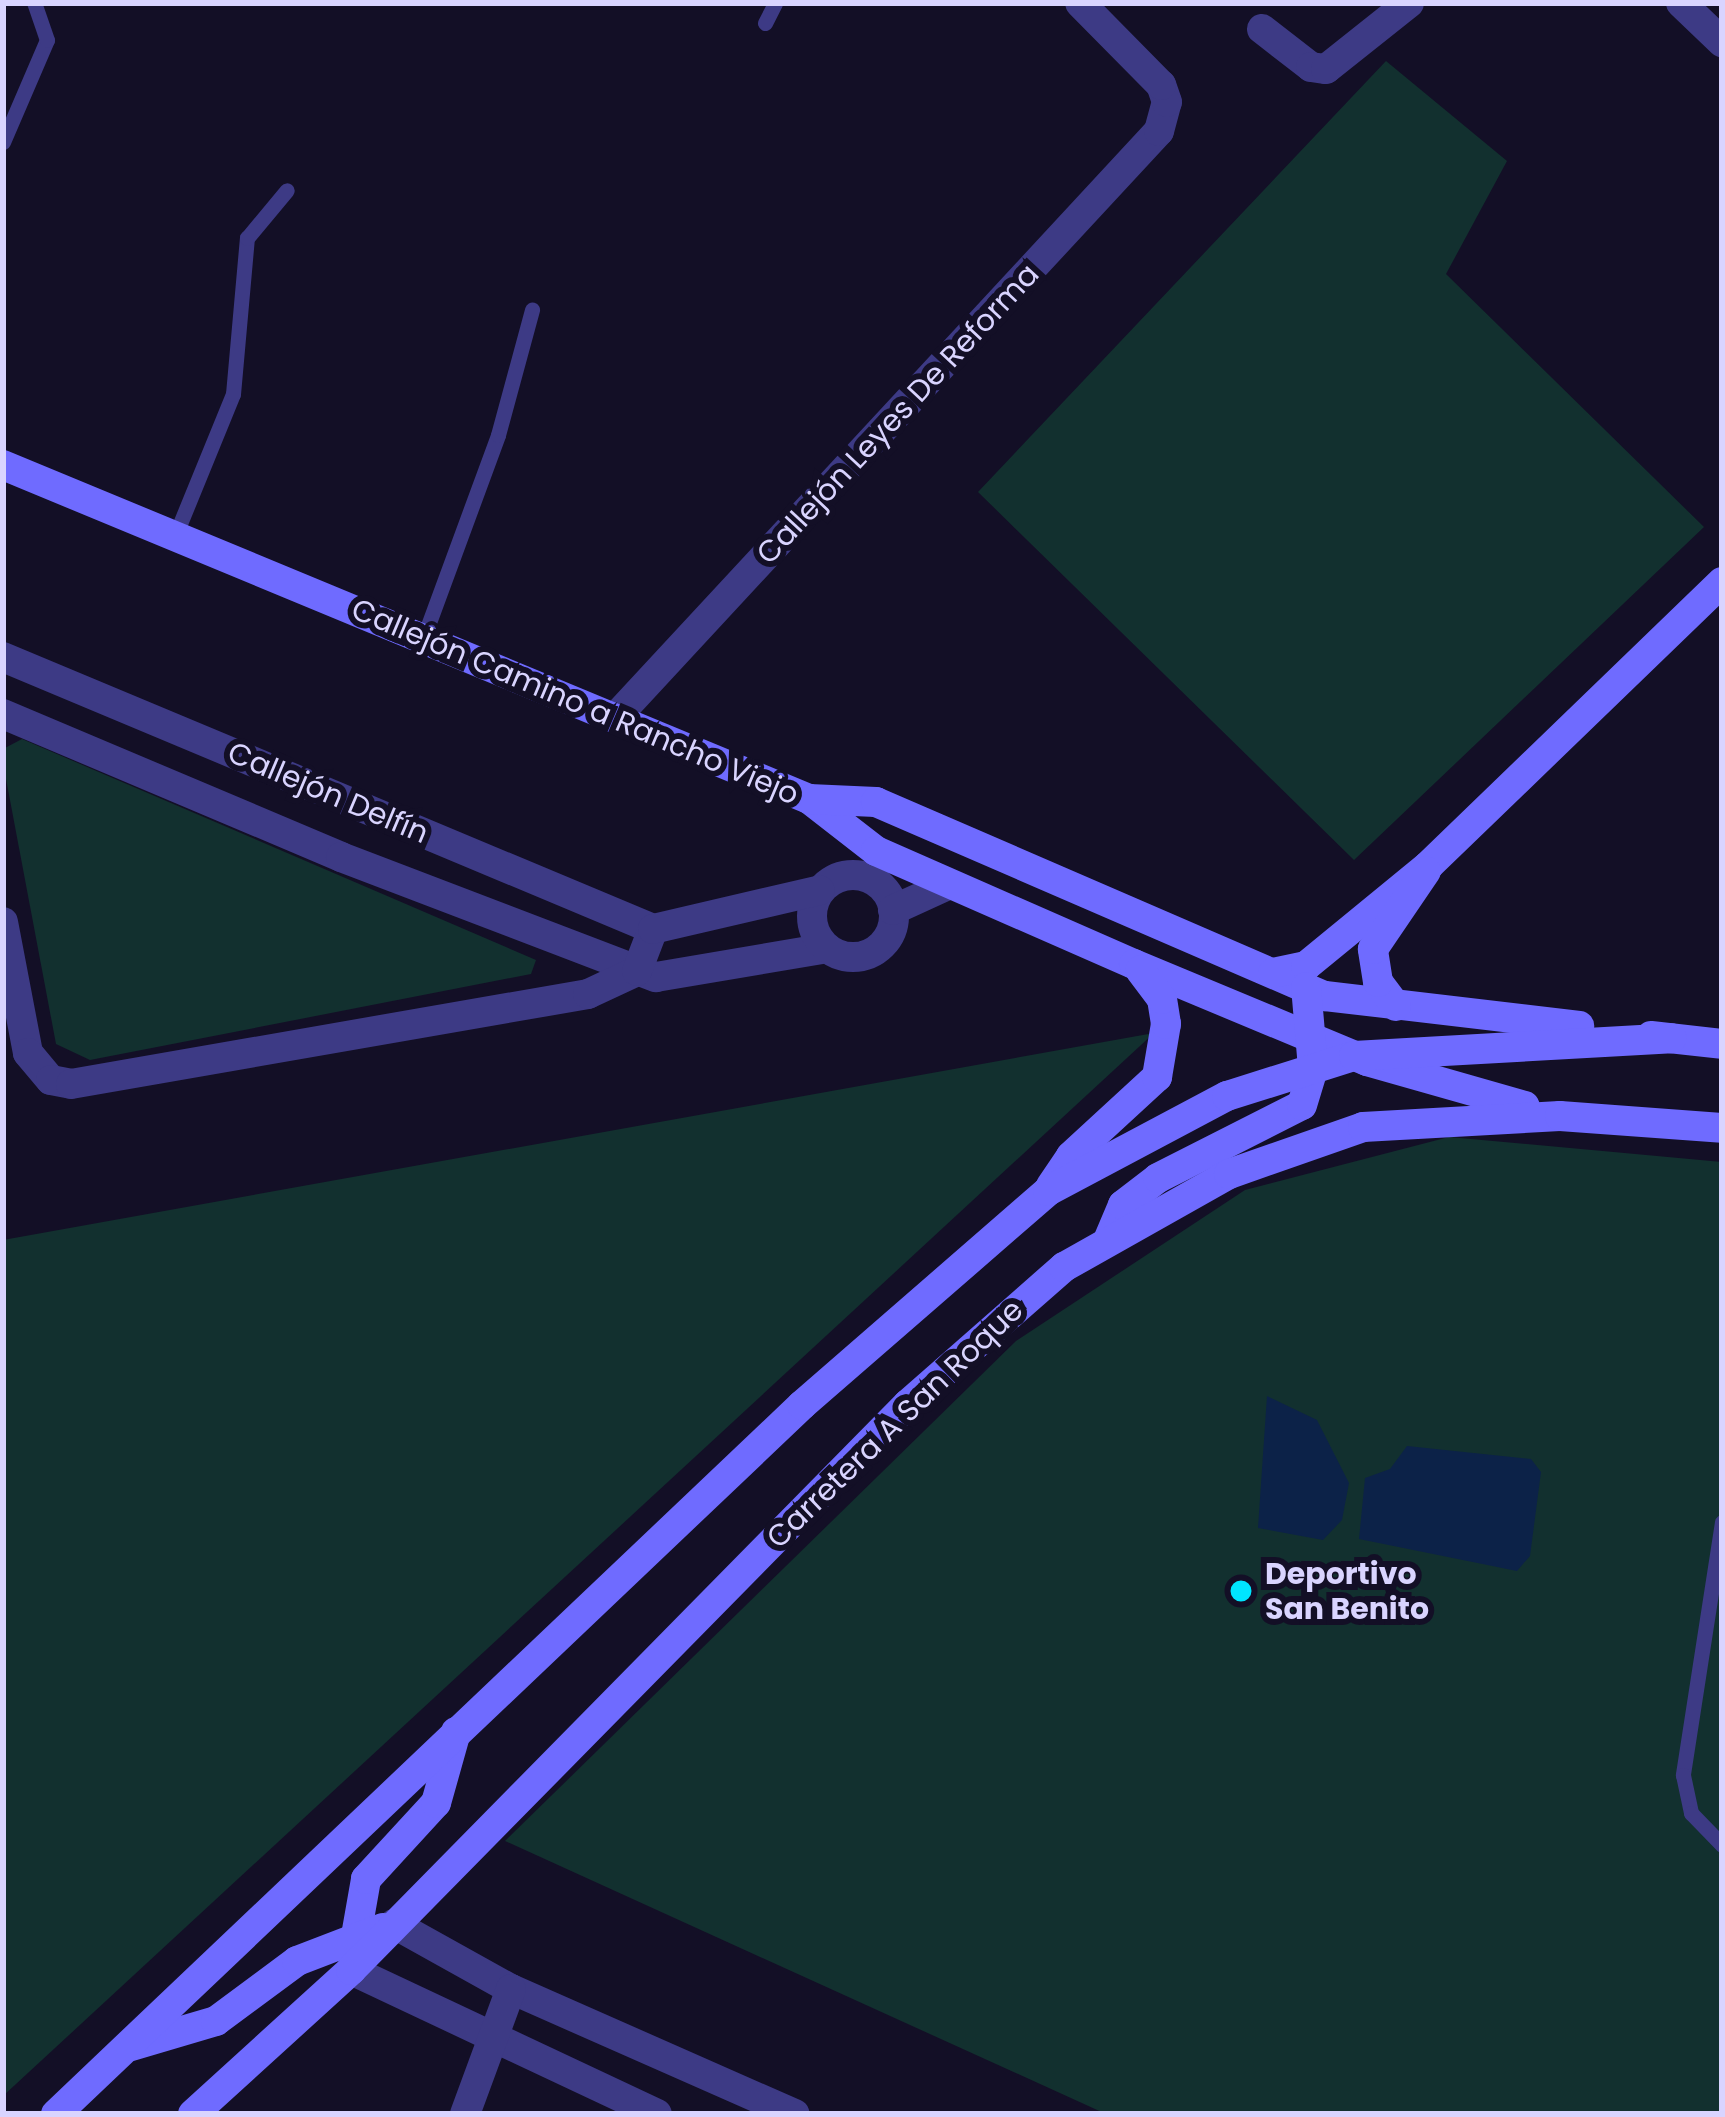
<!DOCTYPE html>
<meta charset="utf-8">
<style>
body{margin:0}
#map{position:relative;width:1725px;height:2117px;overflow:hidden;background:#130f26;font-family:Poppins,sans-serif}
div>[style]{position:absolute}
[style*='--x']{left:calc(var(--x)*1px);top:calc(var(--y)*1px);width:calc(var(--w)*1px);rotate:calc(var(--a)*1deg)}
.green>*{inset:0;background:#12302f}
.water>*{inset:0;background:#0c2248}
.lane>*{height:15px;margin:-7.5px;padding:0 7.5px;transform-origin:7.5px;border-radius:7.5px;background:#3d3a85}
.street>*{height:30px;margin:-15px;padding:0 15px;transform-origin:15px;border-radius:15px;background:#3d3a85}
.street>.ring{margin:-15px;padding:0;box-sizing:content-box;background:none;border:30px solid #3d3a85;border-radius:50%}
.secondary>*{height:30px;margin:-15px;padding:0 15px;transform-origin:15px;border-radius:15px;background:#6f6bff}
.dots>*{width:33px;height:33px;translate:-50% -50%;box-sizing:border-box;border:6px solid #130f26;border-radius:50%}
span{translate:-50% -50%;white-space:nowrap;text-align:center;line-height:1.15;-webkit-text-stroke:12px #130f26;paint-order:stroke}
.street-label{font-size:30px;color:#d9d4ff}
.poi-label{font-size:30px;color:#d9d4ff;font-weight:700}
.left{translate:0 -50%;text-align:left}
.frame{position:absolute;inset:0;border:6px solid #d9d4ff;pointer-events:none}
</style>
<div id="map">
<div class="green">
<i style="clip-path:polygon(1386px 61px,1507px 161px,1446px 274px,1704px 527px,1354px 860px,978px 492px)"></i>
<i style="clip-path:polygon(22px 739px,536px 960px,531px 974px,90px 1060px,56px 1044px,3px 763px,3px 749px)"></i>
<i style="clip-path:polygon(1154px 1033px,3px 2096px,3px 1240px)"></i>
<i style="clip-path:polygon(1449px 1137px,1722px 1162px,1722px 2114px,1106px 2114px,505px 1841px,1016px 1341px,1245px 1190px)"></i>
</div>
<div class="water">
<i style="clip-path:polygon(1267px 1396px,1317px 1420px,1349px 1483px,1342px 1520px,1323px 1540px,1258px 1528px)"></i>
<i style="clip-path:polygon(1407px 1446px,1531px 1459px,1541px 1472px,1530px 1556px,1517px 1571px,1359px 1539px,1365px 1478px,1390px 1469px)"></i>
</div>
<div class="lane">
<i style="--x:765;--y:23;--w:22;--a:-63"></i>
<i style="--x:3;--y:142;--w:111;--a:-66.7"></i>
<i style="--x:47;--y:40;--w:39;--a:-109"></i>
<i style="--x:175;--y:536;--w:153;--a:-67.8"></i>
<i style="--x:233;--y:394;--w:157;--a:-84.9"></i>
<i style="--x:247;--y:238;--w:62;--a:-50.2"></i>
<i style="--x:423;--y:639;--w:217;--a:-69.8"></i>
<i style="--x:498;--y:435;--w:130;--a:-74.8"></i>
<i style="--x:1722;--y:1522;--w:256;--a:98.8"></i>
<i style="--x:1683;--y:1775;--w:39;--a:78"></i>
<i style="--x:1691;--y:1813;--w:45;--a:45.9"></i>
</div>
<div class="street">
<i style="--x:1681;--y:3;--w:57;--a:43.6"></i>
<i style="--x:1262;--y:29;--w:62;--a:37.8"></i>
<i style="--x:1311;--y:67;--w:15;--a:8"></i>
<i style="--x:1326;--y:69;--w:106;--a:-38.5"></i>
<i style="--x:3;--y:657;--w:705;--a:22.71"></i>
<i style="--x:3;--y:714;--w:367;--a:22.9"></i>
<i style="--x:341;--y:857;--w:337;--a:20.9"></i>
<i style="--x:656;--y:977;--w:173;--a:-9.6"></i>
<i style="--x:615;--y:718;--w:800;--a:-47.18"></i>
<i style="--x:1159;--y:131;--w:30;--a:-75"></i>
<i style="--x:1167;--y:102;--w:18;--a:-109"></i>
<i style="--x:1161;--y:85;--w:115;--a:-134.6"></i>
<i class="ring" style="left:812px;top:875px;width:52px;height:52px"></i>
<i style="--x:893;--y:910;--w:60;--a:-24.4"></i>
<i style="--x:3;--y:922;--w:133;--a:79.2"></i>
<i style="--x:28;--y:1053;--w:35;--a:50"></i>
<i style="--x:51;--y:1080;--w:20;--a:11"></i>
<i style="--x:71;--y:1084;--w:525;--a:-9.88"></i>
<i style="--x:588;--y:994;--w:54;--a:-25.1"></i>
<i style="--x:637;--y:971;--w:45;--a:-69.1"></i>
<i style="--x:653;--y:929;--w:171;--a:-13.1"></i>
<i style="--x:394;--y:1924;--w:134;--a:29.1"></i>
<i style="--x:511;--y:1989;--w:310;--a:23.8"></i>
<i style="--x:351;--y:1970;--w:338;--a:25.2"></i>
<i style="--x:465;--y:2114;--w:133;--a:-69.8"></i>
</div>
<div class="secondary">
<i style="--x:3;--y:465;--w:872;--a:22.51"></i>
<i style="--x:809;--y:799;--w:85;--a:37.8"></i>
<i style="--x:876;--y:851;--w:282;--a:23.7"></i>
<i style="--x:1134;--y:964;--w:252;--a:22.6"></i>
<i style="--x:1367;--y:1061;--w:164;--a:15.9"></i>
<i style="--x:809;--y:799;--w:67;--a:2.6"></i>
<i style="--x:876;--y:802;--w:489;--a:23.4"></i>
<i style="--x:1325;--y:996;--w:256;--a:6.7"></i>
<i style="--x:1273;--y:973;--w:34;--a:-12"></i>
<i style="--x:1306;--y:966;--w:158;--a:-39.3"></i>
<i style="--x:1428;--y:866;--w:409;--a:-44"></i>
<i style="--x:1396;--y:1006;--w:30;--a:-127"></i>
<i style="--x:1378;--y:982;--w:33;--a:-99"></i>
<i style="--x:1373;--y:949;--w:94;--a:-55.8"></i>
<i style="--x:1651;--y:1036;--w:71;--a:6.4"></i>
<i style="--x:1051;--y:1186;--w:36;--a:-56"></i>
<i style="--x:1071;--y:1156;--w:117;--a:-42.6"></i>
<i style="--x:1157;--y:1077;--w:54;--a:-80.4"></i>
<i style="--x:1166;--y:1024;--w:25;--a:-99"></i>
<i style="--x:1162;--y:999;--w:36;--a:-127"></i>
<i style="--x:1109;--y:1238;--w:36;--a:-67"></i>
<i style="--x:1123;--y:1205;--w:44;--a:-37.6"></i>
<i style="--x:1158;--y:1178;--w:161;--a:-26.9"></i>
<i style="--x:1302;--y:1105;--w:39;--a:-73"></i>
<i style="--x:1313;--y:1068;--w:81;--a:-94.9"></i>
<i style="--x:353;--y:1953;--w:75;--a:-80"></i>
<i style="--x:366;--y:1879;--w:103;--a:-47.4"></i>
<i style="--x:436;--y:1803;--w:74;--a:-74.3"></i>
<i style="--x:131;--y:2046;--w:89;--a:-16.4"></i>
<i style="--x:216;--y:2021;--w:101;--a:-36.5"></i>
<i style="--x:297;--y:1961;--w:92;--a:-21"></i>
<i style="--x:56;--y:2114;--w:1029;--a:-43.54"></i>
<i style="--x:802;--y:1405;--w:326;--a:-41"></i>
<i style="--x:1048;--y:1191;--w:203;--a:-28"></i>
<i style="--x:1227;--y:1096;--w:133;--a:-17.5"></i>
<i style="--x:1354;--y:1056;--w:318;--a:-3.2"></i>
<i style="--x:193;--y:2114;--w:214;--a:-42.3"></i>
<i style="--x:351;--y:1970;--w:794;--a:-45.46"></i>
<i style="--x:908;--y:1404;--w:208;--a:-41.3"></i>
<i style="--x:1064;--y:1267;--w:189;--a:-29.4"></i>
<i style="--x:1229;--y:1174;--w:142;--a:-19.3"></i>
<i style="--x:1363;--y:1127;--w:197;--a:-3.2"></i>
<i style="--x:1560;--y:1116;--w:162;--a:4.2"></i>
</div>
<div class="dots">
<i style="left:1241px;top:1591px;background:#00e5ff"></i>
</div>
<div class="street-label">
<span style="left:898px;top:414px;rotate:-47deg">Callejón Leyes De Reforma</span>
<span style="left:575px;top:702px;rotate:23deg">Callejón Camino a Rancho Viejo</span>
<span style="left:328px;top:793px;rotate:23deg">Callejón Delfín</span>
<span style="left:895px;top:1424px;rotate:-44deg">Carretera A San Roque</span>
</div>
<div class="poi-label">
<span class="left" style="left:1265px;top:1591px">Deportivo<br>San Benito</span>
</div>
<div class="frame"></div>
</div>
